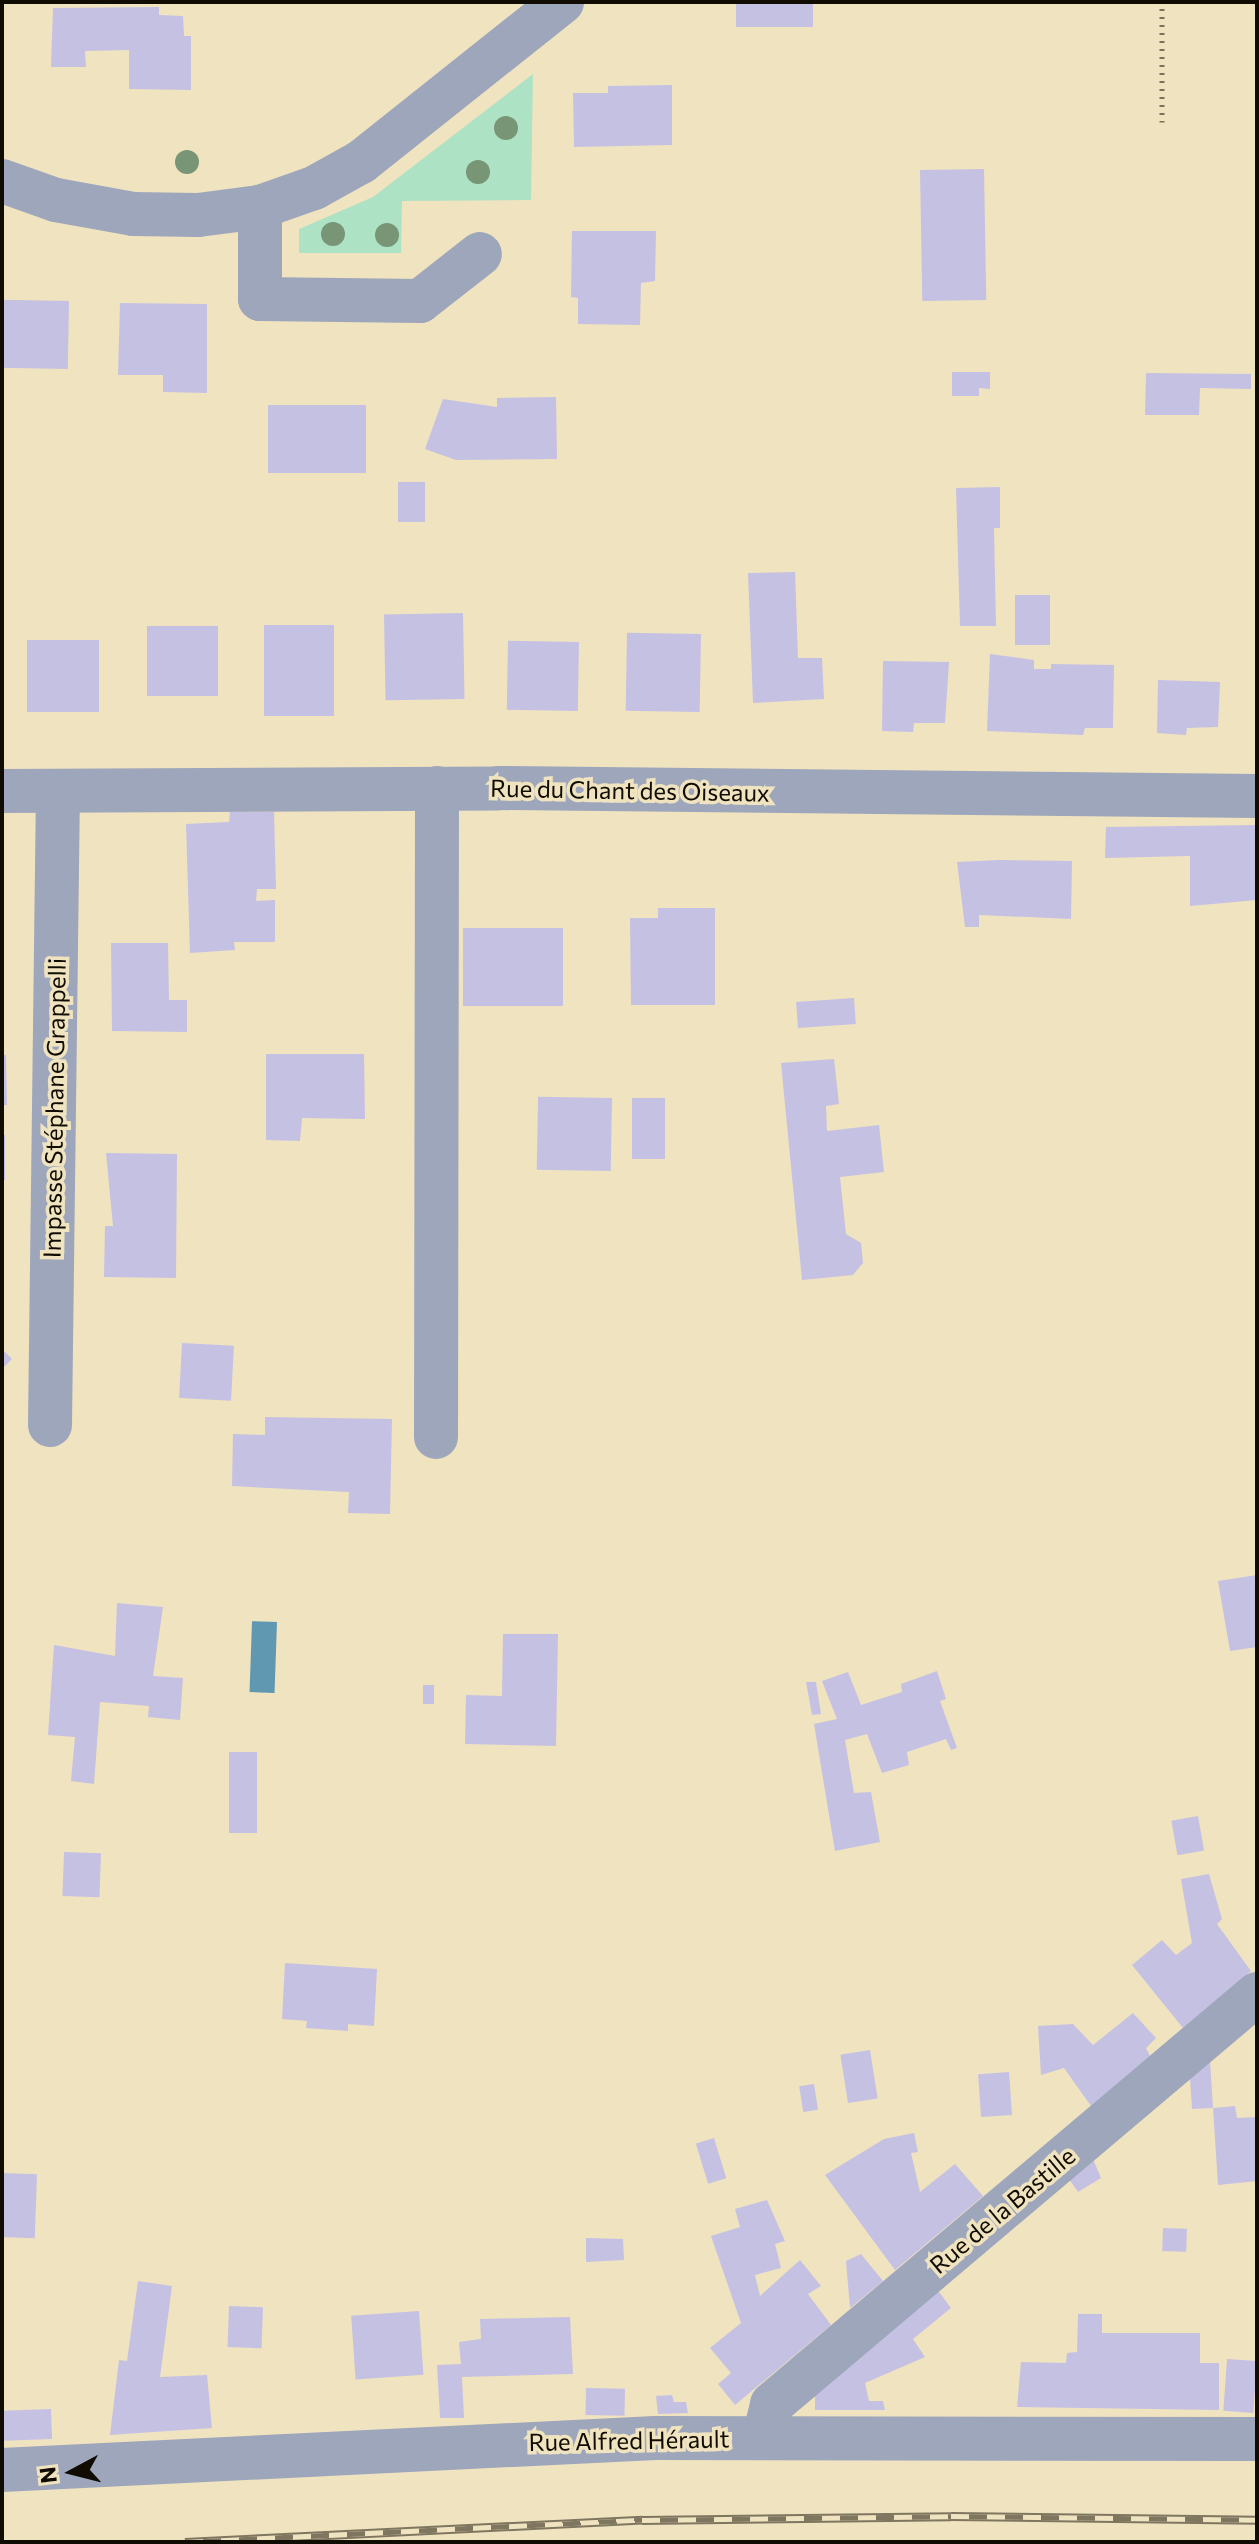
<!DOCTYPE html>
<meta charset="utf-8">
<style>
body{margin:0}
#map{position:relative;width:1259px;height:2544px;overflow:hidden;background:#f0e3c0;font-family:Commissioner,sans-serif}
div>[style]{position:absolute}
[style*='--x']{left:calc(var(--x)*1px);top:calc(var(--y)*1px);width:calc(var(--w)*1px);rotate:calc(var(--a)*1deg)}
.green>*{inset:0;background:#aee2c4}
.water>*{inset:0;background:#5f98b0;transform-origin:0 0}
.building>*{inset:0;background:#c5c1e3;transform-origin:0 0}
.path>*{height:5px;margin-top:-2.5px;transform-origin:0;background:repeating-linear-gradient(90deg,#78705a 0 2px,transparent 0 8px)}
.minor>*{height:44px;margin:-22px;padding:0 22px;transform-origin:22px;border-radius:22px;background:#9ea6bb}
.rail>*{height:9px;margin-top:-4.5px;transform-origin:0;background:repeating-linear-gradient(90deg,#f0e3c0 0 18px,#7f7660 0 36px);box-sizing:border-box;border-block:2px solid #7f7660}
.trees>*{width:24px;height:24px;margin:-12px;border-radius:50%;background:#789575}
span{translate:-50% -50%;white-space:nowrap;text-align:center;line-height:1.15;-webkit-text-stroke:7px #f0e3c0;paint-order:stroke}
.street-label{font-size:24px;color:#100c02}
.frame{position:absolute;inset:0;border:4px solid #100c02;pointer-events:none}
.north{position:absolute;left:32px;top:2432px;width:80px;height:80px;-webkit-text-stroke:6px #f0e3c0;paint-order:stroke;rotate:263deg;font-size:22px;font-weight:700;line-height:32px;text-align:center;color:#100c02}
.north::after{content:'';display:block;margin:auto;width:28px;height:36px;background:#100c02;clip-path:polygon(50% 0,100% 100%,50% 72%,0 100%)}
</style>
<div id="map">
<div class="green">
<i style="clip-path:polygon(533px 74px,531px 200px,402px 201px,401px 253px,299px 253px,299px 229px,373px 197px)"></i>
</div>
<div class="water">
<i style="left:277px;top:1622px;width:71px;height:25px;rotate:92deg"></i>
</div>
<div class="building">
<i style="left:736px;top:2px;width:77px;height:25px"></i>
<i style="clip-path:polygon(159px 7px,159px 15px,183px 16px,184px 36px,191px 36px,191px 90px,129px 89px,129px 50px,85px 51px,86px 67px,51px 67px,53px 8px)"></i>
<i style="clip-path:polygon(672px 85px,672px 145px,574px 147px,573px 93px,608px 93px,608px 86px)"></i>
<i style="left:984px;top:169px;width:131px;height:64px;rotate:89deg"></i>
<i style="clip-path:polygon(572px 231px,656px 231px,655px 281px,641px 283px,640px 325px,578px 324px,578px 298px,571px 297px)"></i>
<i style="left:69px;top:301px;width:68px;height:67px;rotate:91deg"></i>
<i style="clip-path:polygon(120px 303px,207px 304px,207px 393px,163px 392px,163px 375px,118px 375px)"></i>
<i style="clip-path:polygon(952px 372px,990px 372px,990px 389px,979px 388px,979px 396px,952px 396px)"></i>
<i style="clip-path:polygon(1146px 373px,1251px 374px,1251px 389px,1200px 388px,1199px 415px,1145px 415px)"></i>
<i style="clip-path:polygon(556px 397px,557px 459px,456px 460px,425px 449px,443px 399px,497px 407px,497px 398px)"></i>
<i style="left:268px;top:405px;width:98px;height:68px"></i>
<i style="left:398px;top:482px;width:27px;height:40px"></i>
<i style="clip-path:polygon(1000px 487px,1000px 528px,994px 528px,996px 626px,960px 626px,956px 488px)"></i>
<i style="clip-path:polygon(795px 572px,798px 658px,822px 658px,824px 699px,753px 703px,748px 573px)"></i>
<i style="left:1050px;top:595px;width:50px;height:35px;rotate:90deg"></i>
<i style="left:463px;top:613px;width:86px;height:79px;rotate:89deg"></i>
<i style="left:264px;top:625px;width:70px;height:91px"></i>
<i style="left:147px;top:626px;width:71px;height:70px"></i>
<i style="left:701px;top:634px;width:78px;height:74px;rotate:91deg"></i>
<i style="left:99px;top:640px;width:72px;height:72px;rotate:90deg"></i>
<i style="left:579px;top:642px;width:69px;height:71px;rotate:91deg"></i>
<i style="clip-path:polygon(990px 654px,1034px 660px,1034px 669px,1051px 669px,1051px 664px,1114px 665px,1113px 728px,1085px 728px,1083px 735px,987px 731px)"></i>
<i style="clip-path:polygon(883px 661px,949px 662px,945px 723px,914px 723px,913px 732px,882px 731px)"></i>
<i style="clip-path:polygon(1158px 680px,1220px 682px,1218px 727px,1187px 728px,1186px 735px,1157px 733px)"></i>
<i style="clip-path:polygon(230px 812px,274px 812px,276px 889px,257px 889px,256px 901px,275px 900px,275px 942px,234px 942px,235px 950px,190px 953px,186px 824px,229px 822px)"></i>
<i style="clip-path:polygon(1257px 825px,1257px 900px,1190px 906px,1190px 856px,1105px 858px,1106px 827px)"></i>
<i style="clip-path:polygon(998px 860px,1072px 861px,1071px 919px,979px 915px,979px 927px,965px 927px,957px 862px)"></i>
<i style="clip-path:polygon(658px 908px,715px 908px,715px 1005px,631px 1005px,630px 918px,658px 918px)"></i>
<i style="left:463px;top:928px;width:100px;height:78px"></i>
<i style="clip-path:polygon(111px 943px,168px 943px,169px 1000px,187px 1000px,187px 1032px,112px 1031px)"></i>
<i style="left:854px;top:998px;width:26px;height:58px;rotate:86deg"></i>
<i style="clip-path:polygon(266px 1054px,364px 1054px,365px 1119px,302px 1118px,300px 1141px,266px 1140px)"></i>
<i style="clip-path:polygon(2px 1055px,6px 1055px,7px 1105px,2px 1105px)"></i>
<i style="clip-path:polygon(834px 1059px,839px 1104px,826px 1106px,827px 1131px,879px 1125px,884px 1172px,840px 1177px,846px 1234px,861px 1243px,863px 1263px,853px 1275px,802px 1280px,781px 1063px)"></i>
<i style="left:612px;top:1098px;width:73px;height:74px;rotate:91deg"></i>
<i style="left:665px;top:1098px;width:61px;height:33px;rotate:90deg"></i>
<i style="left:2px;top:1135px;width:3px;height:45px"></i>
<i style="clip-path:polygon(106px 1153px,177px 1154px,176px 1278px,104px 1277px,105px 1226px,113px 1226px)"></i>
<i style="left:182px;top:1343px;width:52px;height:55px;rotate:3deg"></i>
<i style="clip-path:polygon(2px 1349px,12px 1359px,2px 1369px)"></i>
<i style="clip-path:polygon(265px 1417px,392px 1419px,390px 1514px,348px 1513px,349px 1492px,232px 1486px,233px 1434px,265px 1435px)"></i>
<i style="clip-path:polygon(1257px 1575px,1257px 1647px,1230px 1651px,1218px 1581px)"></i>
<i style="clip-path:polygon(117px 1603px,163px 1607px,153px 1676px,183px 1678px,180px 1720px,148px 1717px,149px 1706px,100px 1702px,94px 1784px,71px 1781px,75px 1737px,48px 1735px,54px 1645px,115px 1656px)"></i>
<i style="clip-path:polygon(503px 1634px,558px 1634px,556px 1746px,465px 1744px,466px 1695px,502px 1696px)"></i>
<i style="clip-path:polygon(937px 1671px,946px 1699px,940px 1701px,957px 1748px,951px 1750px,946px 1739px,907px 1752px,909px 1765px,882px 1773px,867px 1734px,845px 1740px,854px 1793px,871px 1792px,880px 1842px,835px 1851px,814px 1724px,837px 1719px,822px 1681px,848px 1672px,861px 1705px,902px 1692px,901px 1684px)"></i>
<i style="clip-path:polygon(806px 1682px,816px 1682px,821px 1714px,812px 1715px)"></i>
<i style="left:423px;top:1685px;width:11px;height:19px"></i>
<i style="left:229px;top:1752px;width:28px;height:81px"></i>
<i style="left:1198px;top:1816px;width:35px;height:27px;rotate:80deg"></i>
<i style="left:64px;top:1852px;width:37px;height:44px;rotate:2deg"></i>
<i style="clip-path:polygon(1209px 1874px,1222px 1919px,1217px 1924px,1251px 1971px,1183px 2028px,1132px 1965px,1162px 1940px,1176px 1955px,1192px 1943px,1181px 1879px)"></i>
<i style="clip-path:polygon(285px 1963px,377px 1969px,374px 2026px,348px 2024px,348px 2031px,306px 2028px,307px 2021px,282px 2019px)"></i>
<i style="clip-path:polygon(1133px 2013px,1156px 2038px,1146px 2048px,1150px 2056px,1091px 2106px,1064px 2068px,1041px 2075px,1038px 2026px,1073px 2024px,1093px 2045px)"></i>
<i style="left:870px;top:2050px;width:49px;height:30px;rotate:81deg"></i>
<i style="clip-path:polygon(1210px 2061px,1213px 2108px,1235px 2106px,1237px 2118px,1257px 2117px,1257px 2181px,1218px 2185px,1213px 2108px,1192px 2109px,1190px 2078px)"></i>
<i style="left:1009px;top:2072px;width:43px;height:31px;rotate:86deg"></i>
<i style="left:814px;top:2084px;width:26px;height:15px;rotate:81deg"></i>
<i style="clip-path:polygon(914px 2133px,918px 2152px,911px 2153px,920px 2192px,955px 2164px,983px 2196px,895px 2270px,825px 2175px,884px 2139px)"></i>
<i style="left:714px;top:2138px;width:42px;height:19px;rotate:73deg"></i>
<i style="clip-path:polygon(1093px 2159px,1101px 2178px,1078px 2192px,1069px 2179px)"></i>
<i style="left:2px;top:2173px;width:35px;height:64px;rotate:2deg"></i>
<i style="clip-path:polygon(767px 2200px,785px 2241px,775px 2244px,781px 2268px,755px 2275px,760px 2296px,800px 2260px,821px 2286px,808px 2294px,831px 2325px,735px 2405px,718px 2384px,731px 2373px,710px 2348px,741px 2323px,711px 2236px,740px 2227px,735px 2209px)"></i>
<i style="left:1163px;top:2228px;width:24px;height:23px;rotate:2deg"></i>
<i style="clip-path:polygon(586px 2238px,623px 2239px,624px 2260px,586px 2262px)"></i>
<i style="clip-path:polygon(861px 2254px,883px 2281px,850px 2308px,846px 2261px)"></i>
<i style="clip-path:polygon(138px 2281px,172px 2286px,160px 2377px,207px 2375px,212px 2428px,110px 2435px,119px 2360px,127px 2361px)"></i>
<i style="clip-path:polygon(937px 2289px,951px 2308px,913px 2339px,925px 2357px,865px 2383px,869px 2401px,883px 2401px,885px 2410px,815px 2410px,815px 2392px)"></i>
<i style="left:229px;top:2306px;width:34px;height:41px;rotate:2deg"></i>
<i style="left:419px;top:2311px;width:64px;height:68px;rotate:86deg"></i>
<i style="clip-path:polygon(1078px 2314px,1102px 2314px,1102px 2333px,1200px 2333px,1200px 2363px,1219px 2363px,1219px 2410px,1017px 2407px,1021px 2362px,1066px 2363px,1067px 2353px,1077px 2352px)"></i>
<i style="clip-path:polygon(570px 2317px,573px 2374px,462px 2377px,464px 2418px,440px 2418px,437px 2365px,461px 2364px,459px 2342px,481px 2339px,480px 2319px)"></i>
<i style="left:1227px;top:2359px;width:30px;height:52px;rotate:4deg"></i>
<i style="left:586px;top:2388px;width:39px;height:27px;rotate:1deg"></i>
<i style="clip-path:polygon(672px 2395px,674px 2402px,686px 2402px,688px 2413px,658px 2414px,656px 2396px)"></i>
<i style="left:51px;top:2409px;width:30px;height:49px;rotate:88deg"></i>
</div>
<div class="path">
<i style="--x:1162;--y:122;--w:120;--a:-90"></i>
</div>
<div class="minor">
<i style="--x:2;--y:181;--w:57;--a:19.4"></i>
<i style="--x:56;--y:200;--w:78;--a:10.3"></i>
<i style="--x:133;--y:214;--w:65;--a:0.9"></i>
<i style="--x:198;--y:215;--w:63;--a:-7.4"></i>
<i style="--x:260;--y:207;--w:57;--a:-19.4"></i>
<i style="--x:314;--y:188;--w:54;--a:-29"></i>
<i style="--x:361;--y:162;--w:257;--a:-38.5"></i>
<i style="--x:260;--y:207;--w:92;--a:90"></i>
<i style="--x:260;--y:299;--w:160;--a:0.7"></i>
<i style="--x:420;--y:301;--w:76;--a:-38.1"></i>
<i style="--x:2;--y:791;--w:496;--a:-0.3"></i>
<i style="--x:498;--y:788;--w:759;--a:0.6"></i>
<i style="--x:50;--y:1425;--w:634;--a:-89.28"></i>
<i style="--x:436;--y:1437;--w:649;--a:-89.91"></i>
<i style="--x:764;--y:2437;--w:34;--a:-76"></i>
<i style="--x:772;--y:2404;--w:635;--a:-40.21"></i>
<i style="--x:2;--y:2470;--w:654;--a:-2.81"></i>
<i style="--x:655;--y:2438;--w:602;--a:0.1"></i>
</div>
<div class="rail">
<i style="--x:185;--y:2542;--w:458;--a:-2.8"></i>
<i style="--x:642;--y:2520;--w:309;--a:-0.7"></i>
<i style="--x:951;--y:2516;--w:306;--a:0.7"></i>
</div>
<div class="trees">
<i style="left:506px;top:128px"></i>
<i style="left:187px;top:162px"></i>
<i style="left:478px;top:172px"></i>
<i style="left:333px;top:234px"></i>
<i style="left:387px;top:235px"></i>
</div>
<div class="street-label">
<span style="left:630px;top:790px;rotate:1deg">Rue du Chant des Oiseaux</span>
<span style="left:54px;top:1108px;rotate:-89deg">Impasse Stéphane Grappelli</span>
<span style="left:1002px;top:2210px;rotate:-40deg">Rue de la Bastille</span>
<span style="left:629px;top:2440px;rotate:-1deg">Rue Alfred Hérault</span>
</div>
<div class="frame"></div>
<div class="north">N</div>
</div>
